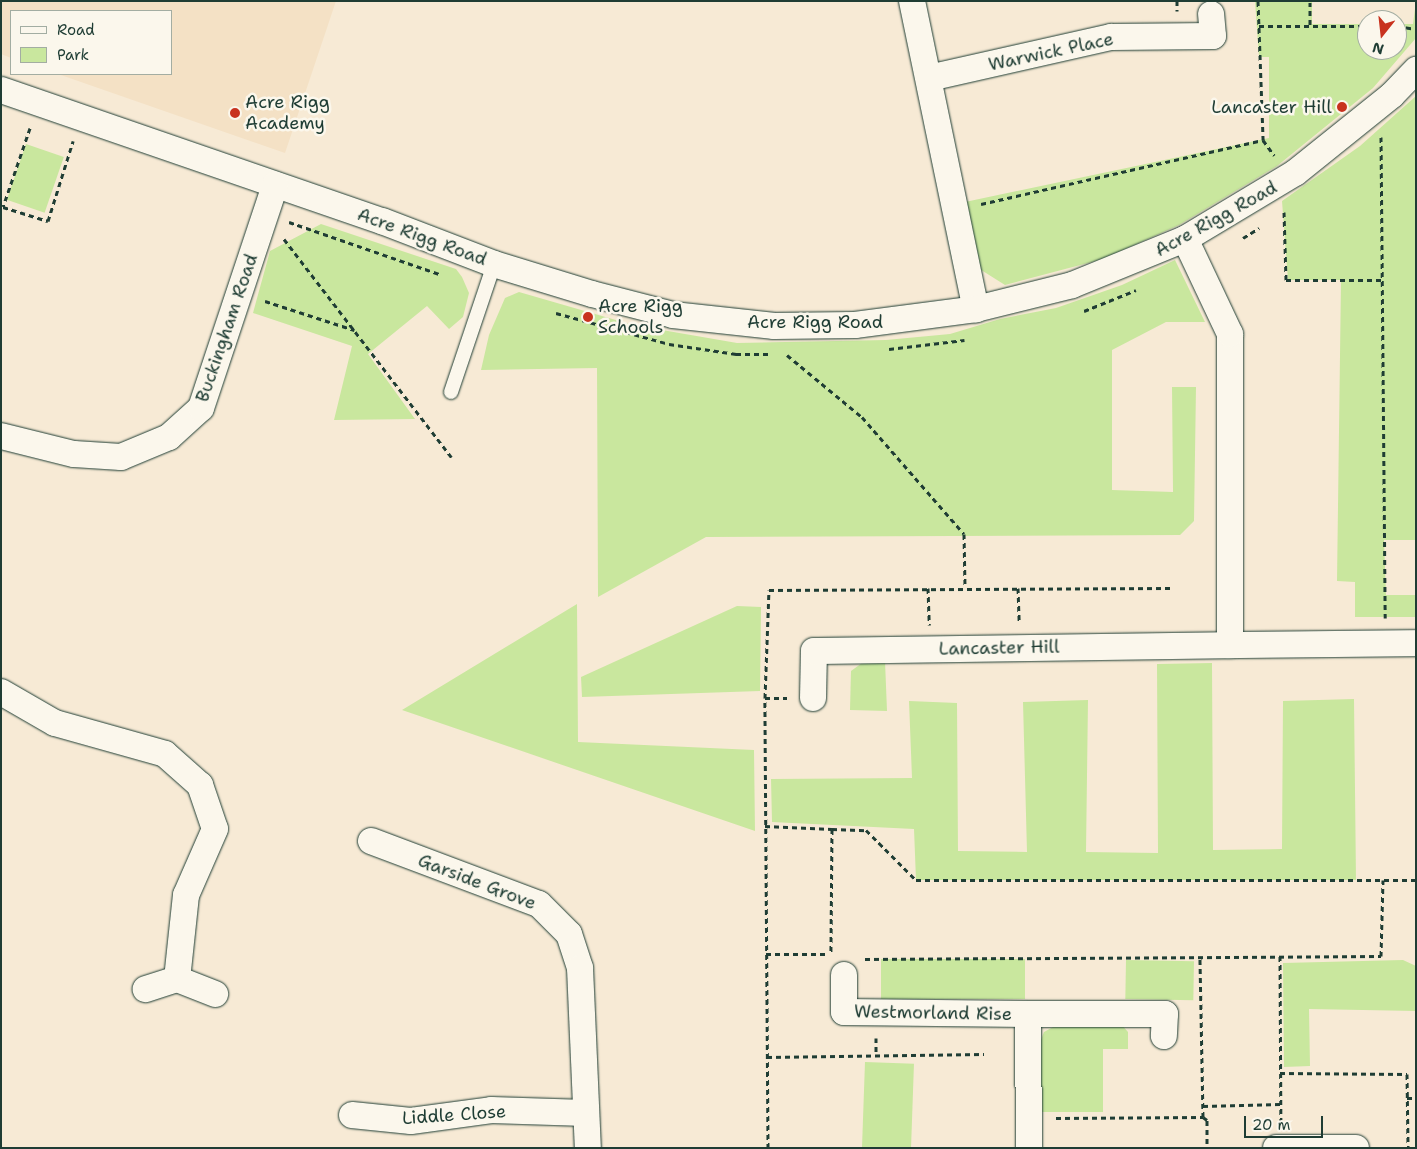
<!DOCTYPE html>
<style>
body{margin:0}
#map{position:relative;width:1417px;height:1149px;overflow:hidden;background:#f7ead5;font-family:"Shantell Sans",sans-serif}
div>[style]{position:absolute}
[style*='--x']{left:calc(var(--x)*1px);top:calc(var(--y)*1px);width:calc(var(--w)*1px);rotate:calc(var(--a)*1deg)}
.built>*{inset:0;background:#f4e1c5}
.green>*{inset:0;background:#c9e79e;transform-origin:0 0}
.path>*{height:3px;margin-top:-1.5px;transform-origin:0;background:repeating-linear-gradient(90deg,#1f3d34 0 5px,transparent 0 9px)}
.roads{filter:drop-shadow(0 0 1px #1f3d34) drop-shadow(0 0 1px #1f3d34)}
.service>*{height:14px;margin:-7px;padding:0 7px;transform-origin:7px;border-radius:7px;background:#fbf7ec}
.minor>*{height:26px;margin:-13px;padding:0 13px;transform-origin:13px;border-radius:13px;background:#fbf7ec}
.dots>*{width:14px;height:14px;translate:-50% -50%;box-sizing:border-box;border:2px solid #fbf7ec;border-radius:50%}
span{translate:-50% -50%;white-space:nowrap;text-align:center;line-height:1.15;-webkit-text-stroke:5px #fbf7ec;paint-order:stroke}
.street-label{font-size:18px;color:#1f3d34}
.poi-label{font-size:18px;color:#1f3d34}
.left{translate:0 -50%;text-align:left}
.right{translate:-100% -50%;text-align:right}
.frame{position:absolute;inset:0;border:2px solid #1f3d34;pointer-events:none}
.legend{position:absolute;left:10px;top:10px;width:162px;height:65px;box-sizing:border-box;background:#fbf7ec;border:1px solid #a3ada2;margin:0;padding:6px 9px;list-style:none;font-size:15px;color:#1f3d34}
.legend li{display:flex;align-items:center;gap:10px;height:25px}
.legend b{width:25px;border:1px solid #a3ada2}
.north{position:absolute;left:1357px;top:10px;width:50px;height:50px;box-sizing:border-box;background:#fbf7ec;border:1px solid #a3ada2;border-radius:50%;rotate:196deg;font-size:14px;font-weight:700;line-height:20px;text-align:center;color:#1f3d34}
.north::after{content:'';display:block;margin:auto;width:18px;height:22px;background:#c8321e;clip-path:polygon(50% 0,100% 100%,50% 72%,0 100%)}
.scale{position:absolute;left:1244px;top:1116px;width:79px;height:22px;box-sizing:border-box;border:2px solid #1f3d34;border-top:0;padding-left:6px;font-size:15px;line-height:18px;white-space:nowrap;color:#1f3d34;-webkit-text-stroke:4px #fbf7ec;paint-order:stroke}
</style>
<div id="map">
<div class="built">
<i style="clip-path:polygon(1px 1px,336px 1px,285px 153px,58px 74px,171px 74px,171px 11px,11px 11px,11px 58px,1px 54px)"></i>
</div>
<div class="green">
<i style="clip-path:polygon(1255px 1px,1312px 1px,1312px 24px,1367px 24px,1367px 50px,1397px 50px,1397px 24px,1413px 24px,1416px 1px,1416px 38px,1373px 88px,1277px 166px,1179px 225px,1103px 259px,1005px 285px,978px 268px,965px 202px,1269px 138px,1269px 57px,1259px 57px)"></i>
<i style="clip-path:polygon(1416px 96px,1416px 540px,1384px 540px,1386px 595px,1416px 595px,1416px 617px,1355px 617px,1355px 582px,1337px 581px,1341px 280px,1288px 280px,1282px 201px,1360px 146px)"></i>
<i style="left:26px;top:144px;width:40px;height:59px;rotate:19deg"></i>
<i style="clip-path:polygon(321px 224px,456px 269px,462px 277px,469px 293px,463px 317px,449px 329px,427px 306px,368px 354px,415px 419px,334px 420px,352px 346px,253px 313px,270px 251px)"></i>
<i style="clip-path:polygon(1175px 260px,1205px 322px,1166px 322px,1112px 350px,1112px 490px,1173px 492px,1172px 387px,1196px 387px,1194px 521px,1180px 535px,706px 537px,598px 597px,597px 368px,481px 370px,489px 335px,505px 298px,519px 292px,633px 325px,737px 343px,886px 340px,950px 334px,1000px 319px,1056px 308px,1122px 285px)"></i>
<i style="clip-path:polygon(577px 604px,578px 742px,754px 750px,755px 831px,402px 710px)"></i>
<i style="clip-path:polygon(737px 606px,761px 607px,760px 691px,582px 697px,581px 677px)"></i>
<i style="clip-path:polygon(885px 661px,887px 711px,850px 710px,851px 671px,862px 663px)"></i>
<i style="clip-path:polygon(1212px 663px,1213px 850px,1282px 849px,1283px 701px,1354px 699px,1356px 880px,916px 880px,914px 829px,772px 822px,771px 779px,912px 778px,909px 701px,957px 703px,958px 851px,1027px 852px,1023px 702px,1088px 700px,1086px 852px,1158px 853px,1157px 664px)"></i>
<i style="left:1025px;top:959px;width:40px;height:144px;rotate:90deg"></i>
<i style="left:1126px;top:960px;width:68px;height:39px;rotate:1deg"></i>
<i style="clip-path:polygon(1403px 960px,1416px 966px,1416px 1011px,1309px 1009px,1310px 1066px,1284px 1067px,1283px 963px)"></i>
<i style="clip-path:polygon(1120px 1023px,1128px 1032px,1128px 1049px,1103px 1049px,1103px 1112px,1040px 1112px,1038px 1047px,1044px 1032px,1055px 1026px)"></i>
<i style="left:865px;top:1062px;width:49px;height:86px;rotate:2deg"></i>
</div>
<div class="path">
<i style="--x:1177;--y:1;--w:10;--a:90"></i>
<i style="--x:1258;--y:1;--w:139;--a:87.9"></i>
<i style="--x:1263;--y:140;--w:19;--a:54"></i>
<i style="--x:1310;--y:25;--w:24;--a:-90"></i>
<i style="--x:1259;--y:26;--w:108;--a:0"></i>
<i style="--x:1397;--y:26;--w:19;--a:9"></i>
<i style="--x:30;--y:128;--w:83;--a:108.9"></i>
<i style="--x:3;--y:207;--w:47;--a:17.3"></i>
<i style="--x:48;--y:221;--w:84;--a:-72.6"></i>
<i style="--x:1381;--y:137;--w:481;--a:89.5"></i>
<i style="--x:981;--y:204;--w:289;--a:-12.8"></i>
<i style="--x:1284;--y:212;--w:68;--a:88.3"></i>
<i style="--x:1286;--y:280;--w:96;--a:0"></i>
<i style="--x:289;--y:222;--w:159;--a:19.1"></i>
<i style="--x:1243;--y:238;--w:19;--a:-32"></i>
<i style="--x:284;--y:239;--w:275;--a:52.5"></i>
<i style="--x:265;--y:301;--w:94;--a:18"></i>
<i style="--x:1084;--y:311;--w:56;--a:-22"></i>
<i style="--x:556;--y:313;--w:117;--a:15.3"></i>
<i style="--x:669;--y:344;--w:68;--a:8.5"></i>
<i style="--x:736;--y:354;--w:34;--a:0"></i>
<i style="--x:889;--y:349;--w:76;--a:-6.8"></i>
<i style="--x:787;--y:355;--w:97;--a:39.6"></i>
<i style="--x:862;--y:417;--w:155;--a:48.9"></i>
<i style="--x:964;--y:534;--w:53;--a:88.9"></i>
<i style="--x:928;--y:588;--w:37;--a:88"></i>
<i style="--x:1018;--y:588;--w:34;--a:88"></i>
<i style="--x:765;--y:698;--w:108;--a:-87.9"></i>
<i style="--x:769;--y:590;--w:402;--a:-0.3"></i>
<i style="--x:765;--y:826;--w:67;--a:2.6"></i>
<i style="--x:832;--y:829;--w:123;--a:90.5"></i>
<i style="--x:832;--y:829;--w:34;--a:2"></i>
<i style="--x:866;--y:830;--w:71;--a:45"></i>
<i style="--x:916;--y:880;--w:500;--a:0"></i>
<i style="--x:766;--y:954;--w:62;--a:0"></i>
<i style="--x:1280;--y:956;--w:167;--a:89.7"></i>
<i style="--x:865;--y:959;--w:516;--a:-0.33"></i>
<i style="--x:1381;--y:956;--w:76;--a:-88.5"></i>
<i style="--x:876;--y:1038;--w:17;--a:90"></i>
<i style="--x:767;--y:1057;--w:217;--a:-0.8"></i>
<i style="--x:1280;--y:1073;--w:127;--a:0.5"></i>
<i style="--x:1407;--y:1074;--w:74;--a:89.2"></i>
<i style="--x:1407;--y:1098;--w:9;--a:0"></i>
<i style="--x:1203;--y:1106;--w:77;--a:-1.5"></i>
<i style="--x:1203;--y:1117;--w:5;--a:37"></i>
<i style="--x:1207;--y:1120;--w:28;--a:90"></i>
<i style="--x:1056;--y:1118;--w:147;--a:-0.4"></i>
<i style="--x:1203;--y:1117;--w:160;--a:-91.1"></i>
<i style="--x:768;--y:1148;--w:450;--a:-90.4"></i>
<i style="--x:765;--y:698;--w:22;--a:0"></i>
</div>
<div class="roads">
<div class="service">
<i style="--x:451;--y:392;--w:135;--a:-71.4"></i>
</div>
<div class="minor">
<i style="--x:912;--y:1;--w:315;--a:78.3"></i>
<i style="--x:929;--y:78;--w:187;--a:-12.7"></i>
<i style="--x:1111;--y:37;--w:102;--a:-0.6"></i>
<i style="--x:1213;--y:36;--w:22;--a:-95"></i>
<i style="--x:1;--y:90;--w:403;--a:19"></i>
<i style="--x:382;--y:221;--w:120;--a:21"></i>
<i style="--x:494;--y:264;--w:102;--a:17"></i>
<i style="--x:592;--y:294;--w:84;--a:14.5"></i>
<i style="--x:673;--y:315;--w:102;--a:6.2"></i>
<i style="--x:774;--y:326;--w:81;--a:-0.7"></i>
<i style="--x:855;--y:325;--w:122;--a:-7.5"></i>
<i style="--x:976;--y:309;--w:99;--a:-14"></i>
<i style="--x:1072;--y:285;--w:122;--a:-22.2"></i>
<i style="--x:1185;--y:239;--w:128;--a:-31"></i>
<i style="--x:1295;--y:173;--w:124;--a:-38.8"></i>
<i style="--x:1392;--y:95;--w:35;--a:-46"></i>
<i style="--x:1;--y:436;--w:75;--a:13.9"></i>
<i style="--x:74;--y:454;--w:47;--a:3.7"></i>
<i style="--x:121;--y:457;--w:52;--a:-22.6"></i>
<i style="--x:169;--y:437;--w:43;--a:-42.2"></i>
<i style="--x:201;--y:408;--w:235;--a:-71.6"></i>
<i style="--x:1230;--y:645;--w:186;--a:-0.6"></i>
<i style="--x:1;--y:692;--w:62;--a:29.9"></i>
<i style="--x:55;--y:723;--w:114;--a:15.7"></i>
<i style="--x:165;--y:754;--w:47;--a:41.5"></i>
<i style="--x:200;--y:785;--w:46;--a:71.2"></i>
<i style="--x:215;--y:829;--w:72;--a:113.7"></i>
<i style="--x:186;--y:895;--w:84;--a:96.1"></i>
<i style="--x:177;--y:979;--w:33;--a:162"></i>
<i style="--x:813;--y:698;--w:47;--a:-88.8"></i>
<i style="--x:814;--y:651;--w:416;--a:-0.8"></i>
<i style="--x:1230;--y:645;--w:311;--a:-90"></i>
<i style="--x:1230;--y:334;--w:105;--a:-115.3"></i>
<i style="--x:371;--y:841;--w:179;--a:20.6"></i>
<i style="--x:539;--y:904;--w:42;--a:45"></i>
<i style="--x:569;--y:934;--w:36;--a:72"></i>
<i style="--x:580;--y:968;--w:180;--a:87.5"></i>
<i style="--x:844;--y:975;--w:37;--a:90"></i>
<i style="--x:844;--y:1012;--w:184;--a:0.6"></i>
<i style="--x:1028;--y:1014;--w:134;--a:89.6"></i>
<i style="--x:177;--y:979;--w:41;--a:21.5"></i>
<i style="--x:1028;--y:1014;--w:137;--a:0"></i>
<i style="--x:1165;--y:1014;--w:22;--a:93"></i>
<i style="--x:352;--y:1115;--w:59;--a:5.8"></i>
<i style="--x:411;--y:1121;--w:81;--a:-7.8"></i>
<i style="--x:491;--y:1110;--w:95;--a:1.8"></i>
<i style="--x:1276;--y:1148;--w:80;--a:0"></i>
</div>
</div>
<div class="dots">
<i style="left:1342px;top:107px;background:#c8321e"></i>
<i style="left:235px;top:113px;background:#c8321e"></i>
<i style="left:588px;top:317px;background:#c8321e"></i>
</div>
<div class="street-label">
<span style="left:1051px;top:52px;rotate:-12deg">Warwick Place</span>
<span style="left:1216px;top:219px;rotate:-29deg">Acre Rigg Road</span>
<span style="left:422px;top:237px;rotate:20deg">Acre Rigg Road</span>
<span style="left:815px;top:322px">Acre Rigg Road</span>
<span style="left:227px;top:328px;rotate:-71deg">Buckingham Road</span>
<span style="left:999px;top:648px;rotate:-1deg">Lancaster Hill</span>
<span style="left:477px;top:882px;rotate:21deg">Garside Grove</span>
<span style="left:933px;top:1013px;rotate:1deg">Westmorland Rise</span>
<span style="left:454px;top:1115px;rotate:-4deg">Liddle Close</span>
</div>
<div class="poi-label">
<span class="left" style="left:245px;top:113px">Acre Rigg<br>Academy</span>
<span class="right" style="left:1332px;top:107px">Lancaster Hill</span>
<span class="left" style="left:598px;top:317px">Acre Rigg<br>Schools</span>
</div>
<div class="frame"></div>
<ul class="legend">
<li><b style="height:6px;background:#fbf7ec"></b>Road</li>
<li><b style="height:14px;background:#c9e79e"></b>Park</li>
</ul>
<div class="north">N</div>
<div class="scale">20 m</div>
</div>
